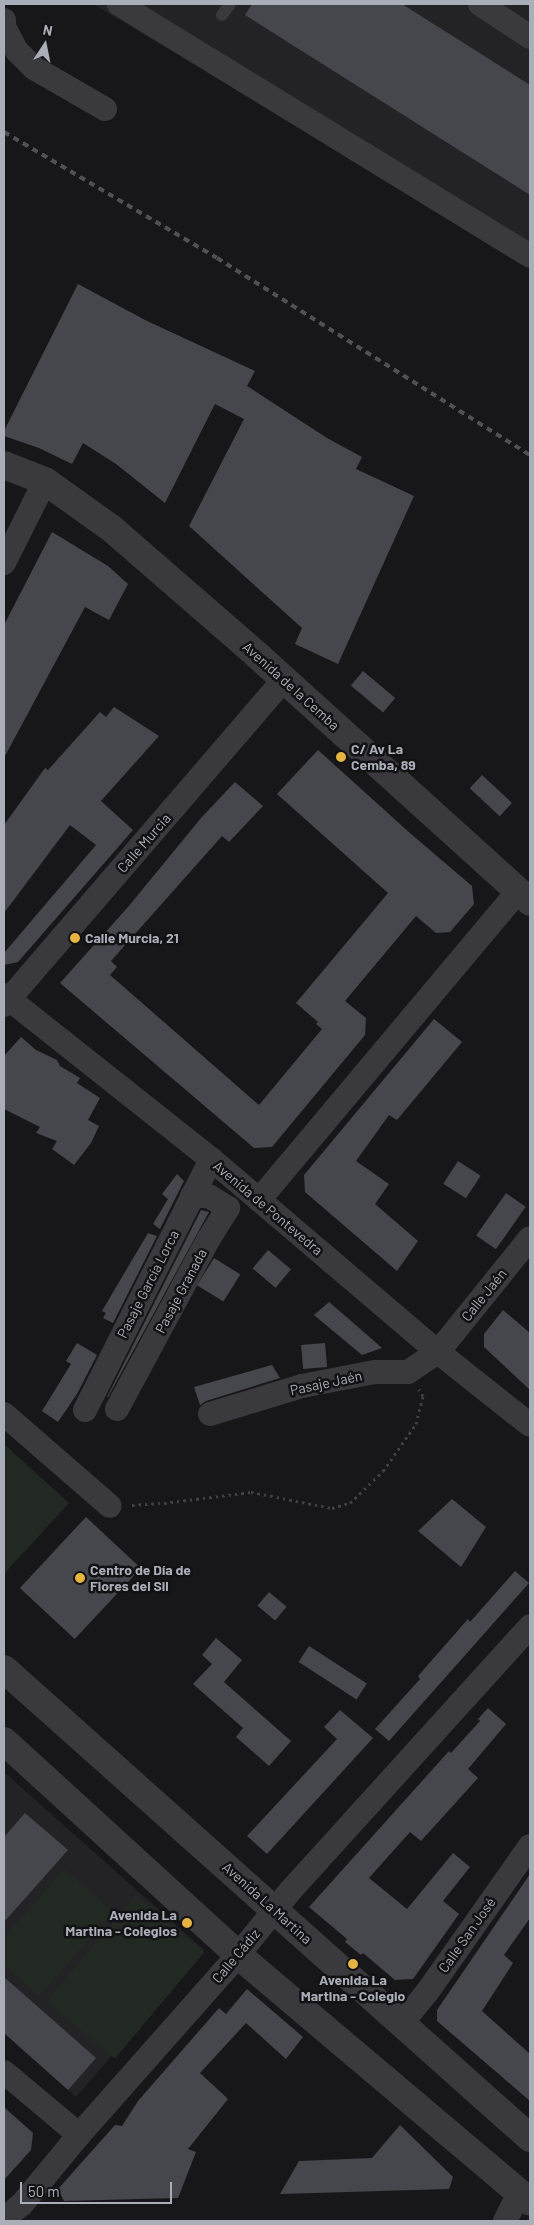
<!DOCTYPE html>
<meta charset="utf-8">
<style>
body{margin:0}
#map{position:relative;width:534px;height:2225px;overflow:hidden;background:#171719;font-family:Barlow,sans-serif}
div>[style]{position:absolute}
[style*='--x']{left:calc(var(--x)*1px);top:calc(var(--y)*1px);width:calc(var(--w)*1px);rotate:calc(var(--a)*1deg)}
.built>*{inset:0;background:#232326}
.green>*{inset:0;background:#222923;transform-origin:0 0}
.building>*{inset:0;background:#46474c;transform-origin:0 0}
.path>*{height:3px;margin-top:-1.5px;transform-origin:0;background:repeating-linear-gradient(90deg,#3f4045 0 2.5px,transparent 0 6.5px)}
.service>*{height:12px;margin:-6px;padding:0 6px;transform-origin:6px;border-radius:6px;background:#39393e}
.minor>*{height:24px;margin:-12px;padding:0 12px;transform-origin:12px;border-radius:12px;background:#39393e}
.tertiary>*{height:28px;margin:-14px;padding:0 14px;transform-origin:14px;border-radius:14px;background:#39393e}
.rail>*{height:4px;margin-top:-2px;transform-origin:0;background:repeating-linear-gradient(90deg,#505157 0 6px,transparent 0 11px)}
.dots>*{width:14px;height:14px;translate:-50% -50%;box-sizing:border-box;border:2px solid #121214;border-radius:50%}
span{translate:-50% -50%;white-space:nowrap;text-align:center;line-height:1.15;-webkit-text-stroke:5px #121214;paint-order:stroke}
.street-label{font-size:14px;color:#aaaeb8}
.poi-label{font-size:14px;color:#aaaeb8;font-weight:700}
.left{translate:0 -50%;text-align:left}
.right{translate:-100% -50%;text-align:right}
.frame{position:absolute;inset:0;border:5px solid #aaaeb8;pointer-events:none}
.north{position:absolute;left:20px;top:20px;width:50px;height:50px;-webkit-text-stroke:4px #121214;paint-order:stroke;rotate:11deg;font-size:14px;font-weight:700;line-height:20px;text-align:center;color:#aaaeb8}
.north::after{content:'';display:block;margin:auto;width:18px;height:22px;background:#aaaeb8;clip-path:polygon(50% 0,100% 100%,50% 72%,0 100%)}
.scale{position:absolute;left:20px;top:2182px;width:152px;height:22px;box-sizing:border-box;border:2px solid #aaaeb8;border-top:0;padding-left:6px;font-size:15px;line-height:18px;white-space:nowrap;color:#aaaeb8;-webkit-text-stroke:4px #121214;paint-order:stroke}
</style>
<div id="map">
<div class="built">
<i style="clip-path:polygon(93px 4px,530px 4px,530px 266px)"></i>
<i style="clip-path:polygon(4px 1772px,204px 1950px,76px 2097px,4px 2033px)"></i>
</div>
<div class="green">
<i style="clip-path:polygon(4px 1444px,69px 1503px,4px 1574px)"></i>
<i style="clip-path:polygon(64px 1869px,113px 1912px,39px 1996px,4px 1965px,4px 1938px)"></i>
<i style="left:136px;top:1895px;width:89px;height:139px;rotate:40deg"></i>
</div>
<div class="building">
<i style="clip-path:polygon(252px 4px,402px 4px,530px 85px,530px 195px,245px 15px)"></i>
<i style="clip-path:polygon(78px 284px,145px 320px,255px 371px,247px 386px,327px 438px,362px 457px,356px 469px,414px 496px,338px 664px,295px 644px,302px 628px,189px 526px,244px 419px,215px 404px,165px 503px,116px 464px,83px 443px,72px 464px,39px 448px,4px 436px,4px 431px)"></i>
<i style="clip-path:polygon(52px 532px,108px 566px,128px 584px,109px 620px,85px 607px,4px 758px,4px 625px)"></i>
<i style="left:363px;top:671px;width:42px;height:19px;rotate:40deg"></i>
<i style="clip-path:polygon(114px 707px,159px 736px,101px 801px,133px 830px,18px 962px,4px 965px,4px 953px,96px 845px,70px 825px,4px 913px,4px 825px,45px 768px,48px 770px,100px 712px,106px 717px)"></i>
<i style="clip-path:polygon(318px 750px,411px 834px,472px 886px,474px 904px,450px 932px,436px 933px,416px 916px,345px 1001px,366px 1018px,365px 1035px,272px 1147px,254px 1148px,60px 983px,128px 907px,201px 818px,235px 782px,263px 806px,229px 842px,222px 836px,111px 961px,117px 967px,110px 975px,259px 1105px,322px 1029px,316px 1024px,318px 1022px,296px 1003px,388px 893px,277px 794px)"></i>
<i style="left:482px;top:775px;width:41px;height:18px;rotate:43deg"></i>
<i style="clip-path:polygon(434px 1019px,462px 1042px,397px 1120px,389px 1115px,356px 1161px,389px 1184px,375px 1204px,418px 1241px,397px 1271px,305px 1192px,304px 1175px)"></i>
<i style="clip-path:polygon(21px 1037px,36px 1050px,57px 1060px,60px 1066px,80px 1078px,77px 1083px,100px 1098px,88px 1120px,99px 1126px,91px 1143px,74px 1165px,52px 1149px,57px 1141px,36px 1133px,40px 1127px,4px 1109px,4px 1056px)"></i>
<i style="left:458px;top:1161px;width:27px;height:27px;rotate:33deg"></i>
<i style="clip-path:polygon(177px 1174px,184px 1181px,160px 1229px,153px 1224px,168px 1199px,162px 1194px)"></i>
<i style="left:506px;top:1193px;width:24px;height:52px;rotate:35deg"></i>
<i style="clip-path:polygon(201px 1210px,209px 1212px,108px 1397px,107px 1397px)"></i>
<i style="clip-path:polygon(148px 1233px,157px 1236px,113px 1323px,103px 1318px,106px 1313px,102px 1311px)"></i>
<i style="left:268px;top:1250px;width:30px;height:24px;rotate:40deg"></i>
<i style="left:214px;top:1258px;width:31px;height:32px;rotate:32deg"></i>
<i style="clip-path:polygon(329px 1302px,350px 1320px,382px 1348px,362px 1355px,314px 1315px)"></i>
<i style="clip-path:polygon(503px 1310px,530px 1333px,530px 1390px,484px 1347px,484px 1334px)"></i>
<i style="clip-path:polygon(77px 1343px,97px 1355px,77px 1394px,58px 1422px,42px 1411px,71px 1364px,66px 1361px)"></i>
<i style="left:325px;top:1343px;width:24px;height:24px;rotate:85deg"></i>
<i style="clip-path:polygon(272px 1365px,280px 1378px,206px 1401px,200px 1405px,194px 1387px)"></i>
<i style="clip-path:polygon(452px 1499px,486px 1527px,461px 1567px,418px 1531px)"></i>
<i style="left:86px;top:1517px;width:75px;height:97px;rotate:43deg"></i>
<i style="clip-path:polygon(515px 1571px,529px 1583px,389px 1741px,375px 1729px,420px 1679px,418px 1676px,468px 1619px,470px 1622px)"></i>
<i style="left:269px;top:1592px;width:23px;height:18px;rotate:40deg"></i>
<i style="clip-path:polygon(216px 1638px,242px 1660px,224px 1682px,291px 1741px,269px 1766px,236px 1737px,243px 1728px,193px 1684px,212px 1664px,202px 1655px)"></i>
<i style="left:309px;top:1646px;width:69px;height:19px;rotate:33deg"></i>
<i style="clip-path:polygon(488px 1708px,506px 1724px,468px 1769px,478px 1778px,421px 1841px,410px 1832px,369px 1878px,407px 1909px,453px 1853px,470px 1867px,443px 1901px,459px 1914px,413px 1979px,395px 1980px,363px 1953px,361px 1955px,345px 1942px,347px 1939px,309px 1907px,449px 1751px,451px 1753px,480px 1721px,478px 1719px)"></i>
<i style="clip-path:polygon(340px 1710px,373px 1738px,267px 1854px,247px 1836px,337px 1739px,324px 1727px)"></i>
<i style="clip-path:polygon(25px 1813px,68px 1850px,4px 1922px,4px 1837px)"></i>
<i style="clip-path:polygon(530px 1874px,530px 1918px,504px 1955px,513px 1963px,482px 2011px,530px 2054px,530px 2101px,437px 2021px,437px 2010px)"></i>
<i style="clip-path:polygon(4px 1977px,96px 2058px,68px 2090px,4px 2033px)"></i>
<i style="clip-path:polygon(247px 1989px,303px 2037px,286px 2059px,246px 2023px,200px 2073px,228px 2099px,188px 2149px,196px 2152px,178px 2198px,64px 2201px,58px 2189px,115px 2125px,122px 2126px,138px 2101px,219px 2008px,226px 2014px)"></i>
<i style="clip-path:polygon(4px 2107px,33px 2133px,31px 2150px,4px 2180px)"></i>
<i style="clip-path:polygon(400px 2125px,453px 2177px,449px 2189px,280px 2194px,299px 2161px,372px 2158px)"></i>
</div>
<div class="path">
<i style="--x:132;--y:1505;--w:32;--a:-4"></i>
<i style="--x:164;--y:1503;--w:88;--a:-7.2"></i>
<i style="--x:251;--y:1492;--w:83;--a:11.2"></i>
<i style="--x:332;--y:1508;--w:19;--a:-16"></i>
<i style="--x:350;--y:1503;--w:46;--a:-44.1"></i>
<i style="--x:383;--y:1471;--w:57;--a:-54.9"></i>
<i style="--x:416;--y:1424;--w:29;--a:-76"></i>
<i style="--x:423;--y:1396;--w:8;--a:-120"></i>
</div>
<div class="service">
<i style="--x:222;--y:15;--w:14;--a:-54"></i>
</div>
<div class="minor">
<i style="--x:119;--y:4;--w:482;--a:31.5"></i>
<i style="--x:480;--y:4;--w:60;--a:33.4"></i>
<i style="--x:4;--y:20;--w:7;--a:90"></i>
<i style="--x:4;--y:27;--w:27;--a:62"></i>
<i style="--x:17;--y:51;--w:24;--a:45"></i>
<i style="--x:34;--y:68;--w:82;--a:30"></i>
<i style="--x:4;--y:563;--w:92;--a:-63.4"></i>
<i style="--x:4;--y:995;--w:264;--a:38.4"></i>
<i style="--x:211;--y:1159;--w:298;--a:40.4"></i>
<i style="--x:438;--y:1352;--w:117;--a:38.4"></i>
<i style="--x:4;--y:1005;--w:429;--a:-49.3"></i>
<i style="--x:259;--y:1200;--w:403;--a:-50"></i>
<i style="--x:117;--y:1409;--w:192;--a:-61.7"></i>
<i style="--x:208;--y:1240;--w:38;--a:-58"></i>
<i style="--x:228;--y:1208;--w:22;--a:-148"></i>
<i style="--x:209;--y:1196;--w:17;--a:180"></i>
<i style="--x:85;--y:1410;--w:281;--a:-63.3"></i>
<i style="--x:4;--y:1414;--w:140;--a:41"></i>
<i style="--x:210;--y:1414;--w:96;--a:-16.9"></i>
<i style="--x:302;--y:1386;--w:74;--a:-10.9"></i>
<i style="--x:375;--y:1372;--w:33;--a:0"></i>
<i style="--x:408;--y:1372;--w:36;--a:-34"></i>
<i style="--x:438;--y:1352;--w:146;--a:-51.1"></i>
<i style="--x:402;--y:2023;--w:41;--a:-50.9"></i>
<i style="--x:428;--y:1991;--w:177;--a:-54.9"></i>
<i style="--x:4;--y:2072;--w:98;--a:40"></i>
<i style="--x:4;--y:2219;--w:23;--a:-40"></i>
<i style="--x:22;--y:2204;--w:89;--a:-50.4"></i>
<i style="--x:79;--y:2135;--w:240;--a:-48.5"></i>
<i style="--x:238;--y:1955;--w:84;--a:-50.8"></i>
<i style="--x:291;--y:1890;--w:356;--a:-47.8"></i>
<i style="--x:505;--y:2221;--w:25;--a:-63"></i>
<i style="--x:516;--y:2199;--w:15;--a:-106"></i>
</div>
<div class="tertiary">
<i style="--x:4;--y:465;--w:44;--a:21.3"></i>
<i style="--x:45;--y:481;--w:81;--a:35.5"></i>
<i style="--x:111;--y:528;--w:194;--a:41"></i>
<i style="--x:257;--y:655;--w:368;--a:42.1"></i>
<i style="--x:4;--y:1669;--w:705;--a:41.72"></i>
<i style="--x:4;--y:1741;--w:317;--a:42.4"></i>
<i style="--x:238;--y:1955;--w:382;--a:40.2"></i>
</div>
<div class="rail">
<i style="--x:4;--y:132;--w:247;--a:30.6"></i>
<i style="--x:217;--y:258;--w:370;--a:32.2"></i>
</div>
<div class="dots">
<i style="left:341px;top:757px;background:#e7b441"></i>
<i style="left:75px;top:938px;background:#e7b441"></i>
<i style="left:80px;top:1578px;background:#e7b441"></i>
<i style="left:187px;top:1923px;background:#e7b441"></i>
<i style="left:353px;top:1964px;background:#e7b441"></i>
</div>
<div class="street-label">
<span style="left:291px;top:686px;rotate:42deg">Avenida de la Cemba</span>
<span style="left:144px;top:843px;rotate:-49deg">Calle Murcia</span>
<span style="left:268px;top:1208px;rotate:40deg">Avenida de Pontevedra</span>
<span style="left:148px;top:1284px;rotate:-63deg">Pasaje García Lorca</span>
<span style="left:181px;top:1291px;rotate:-62deg">Pasaje Granada</span>
<span style="left:484px;top:1295px;rotate:-51deg">Calle Jaén</span>
<span style="left:326px;top:1383px;rotate:-12deg">Pasaje Jaén</span>
<span style="left:267px;top:1903px;rotate:42deg">Avenida La Martina</span>
<span style="left:467px;top:1935px;rotate:-55deg">Calle San José</span>
<span style="left:236px;top:1956px;rotate:-50deg">Calle Cádiz</span>
</div>
<div class="poi-label">
<span class="left" style="left:351px;top:757px">C/ Av La<br>Cemba, 89</span>
<span class="left" style="left:85px;top:938px">Calle Murcia, 21</span>
<span class="left" style="left:90px;top:1578px">Centro de Día de<br>Flores del Sil</span>
<span class="right" style="left:177px;top:1923px">Avenida La<br>Martina - Colegios</span>
<span style="left:353px;top:1988px">Avenida La<br>Martina - Colegio</span>
</div>
<div class="frame"></div>
<div class="north">N</div>
<div class="scale">50 m</div>
</div>
